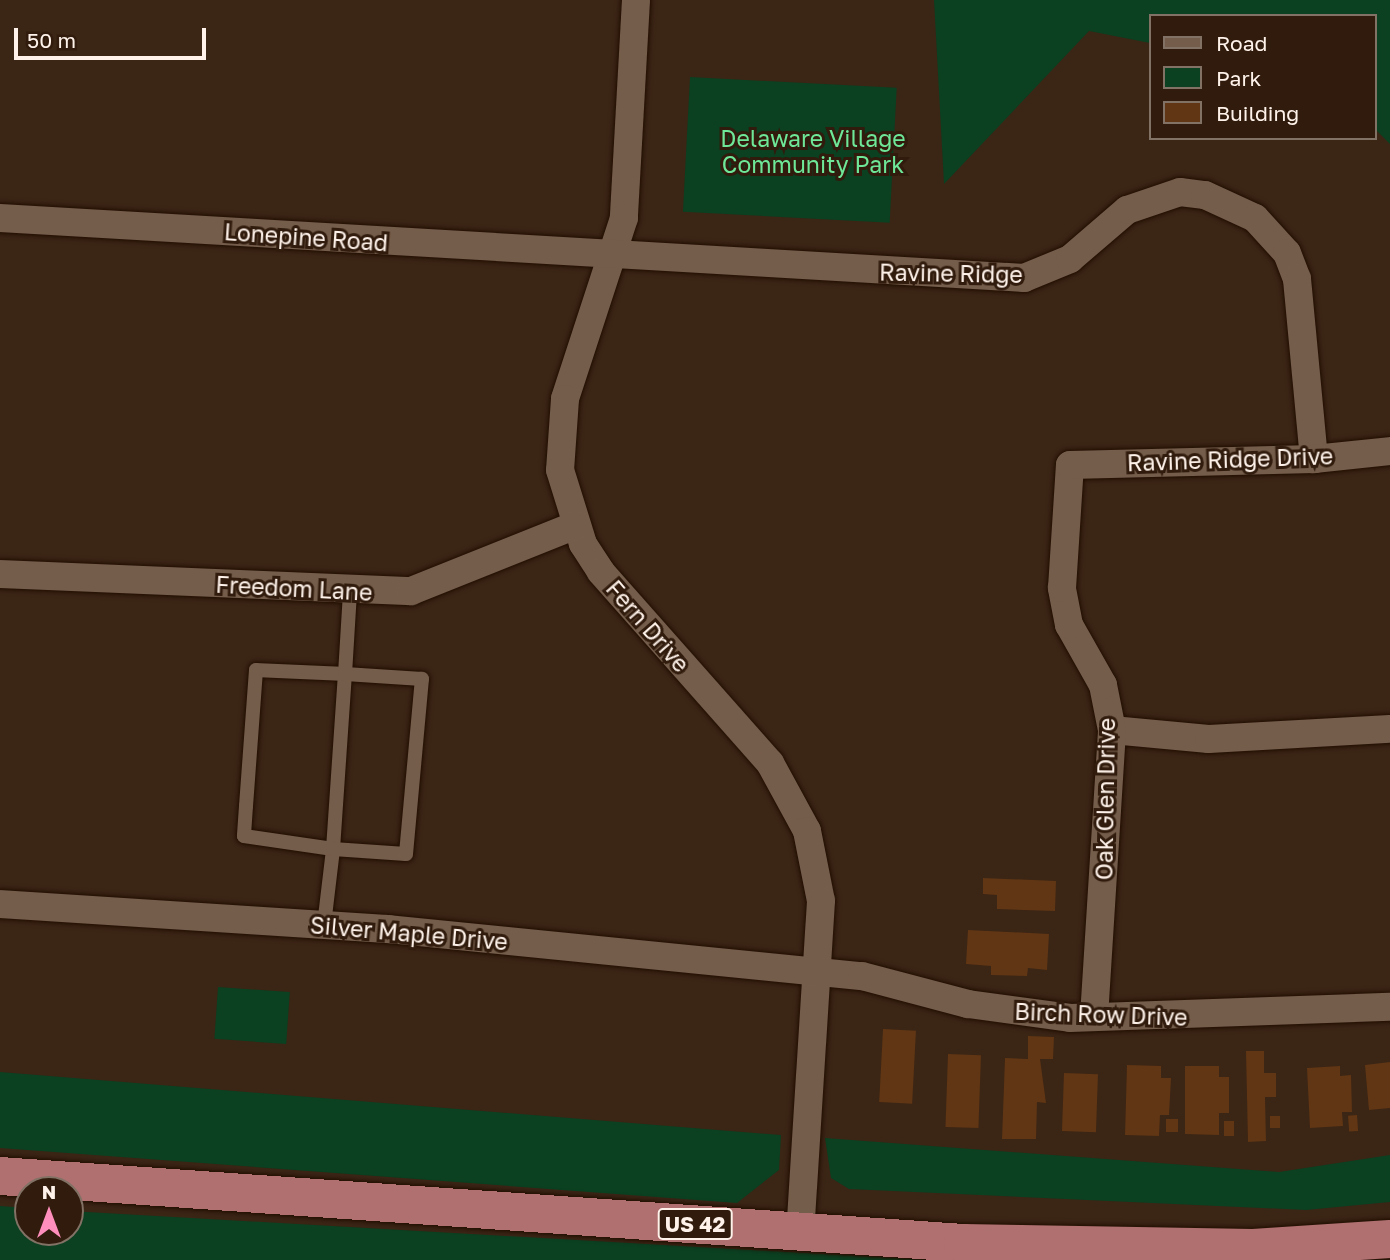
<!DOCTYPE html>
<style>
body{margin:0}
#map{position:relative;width:1390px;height:1260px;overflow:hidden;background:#3b2515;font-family:"Golos Text",sans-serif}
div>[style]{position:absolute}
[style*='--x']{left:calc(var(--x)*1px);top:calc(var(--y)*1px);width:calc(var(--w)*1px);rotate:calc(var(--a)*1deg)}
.green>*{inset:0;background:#0b4021;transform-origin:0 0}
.building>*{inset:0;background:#603614;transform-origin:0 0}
.roads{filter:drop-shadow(0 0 2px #210e01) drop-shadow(0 0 2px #210e01)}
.service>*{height:14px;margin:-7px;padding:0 7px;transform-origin:7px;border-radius:7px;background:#755d4b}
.minor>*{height:28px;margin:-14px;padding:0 14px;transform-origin:14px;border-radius:14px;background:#755d4b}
.trunk>*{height:38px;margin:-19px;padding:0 19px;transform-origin:19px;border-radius:19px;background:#b07070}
span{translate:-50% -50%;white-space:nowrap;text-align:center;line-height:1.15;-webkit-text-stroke:6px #301b0c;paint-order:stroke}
.shield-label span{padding:2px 5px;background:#301b0c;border:2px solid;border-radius:5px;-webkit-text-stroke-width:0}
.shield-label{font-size:21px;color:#fef2ea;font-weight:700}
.park-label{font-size:23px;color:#6ee898}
.street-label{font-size:23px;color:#fef2ea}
.legend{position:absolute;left:1149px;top:14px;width:228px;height:126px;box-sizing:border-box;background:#301b0c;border:2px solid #827165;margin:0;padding:9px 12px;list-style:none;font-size:21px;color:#fef2ea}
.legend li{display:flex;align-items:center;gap:14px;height:35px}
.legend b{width:35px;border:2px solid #827165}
.north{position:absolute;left:14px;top:1176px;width:70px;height:70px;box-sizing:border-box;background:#301b0c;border:2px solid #827165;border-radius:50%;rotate:0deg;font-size:19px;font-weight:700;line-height:28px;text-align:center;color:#fef2ea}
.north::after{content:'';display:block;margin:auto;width:24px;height:32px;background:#fe8ebb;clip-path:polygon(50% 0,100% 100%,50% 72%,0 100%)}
.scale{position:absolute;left:14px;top:28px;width:192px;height:32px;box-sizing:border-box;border:4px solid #fef2ea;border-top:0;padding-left:9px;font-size:21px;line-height:24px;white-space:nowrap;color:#fef2ea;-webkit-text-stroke:5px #301b0c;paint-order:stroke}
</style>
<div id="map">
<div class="green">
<i style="clip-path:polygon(934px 0,1390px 0,1390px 144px,1374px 128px,1374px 16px,1150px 16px,1150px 43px,1089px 31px,944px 184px)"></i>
<i style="left:690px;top:77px;width:207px;height:135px;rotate:3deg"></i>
<i style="left:218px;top:987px;width:72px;height:52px;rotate:4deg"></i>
<i style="clip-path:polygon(0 1072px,781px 1135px,779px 1170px,737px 1203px,0 1148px)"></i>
<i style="clip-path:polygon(825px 1138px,1279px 1172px,1390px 1155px,1390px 1202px,1306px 1210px,849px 1189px,831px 1178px)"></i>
<i style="clip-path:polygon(0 1206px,28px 1208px,28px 1232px,70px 1232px,70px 1211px,927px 1260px,0 1260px)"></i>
</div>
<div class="building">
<i style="clip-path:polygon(983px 878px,1056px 881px,1055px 911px,997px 909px,997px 895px,983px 894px)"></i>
<i style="clip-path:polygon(968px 930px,1049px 934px,1047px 970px,1028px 968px,1027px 976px,991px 975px,991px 966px,966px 964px)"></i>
<i style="left:883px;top:1029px;width:33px;height:73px;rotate:3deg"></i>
<i style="clip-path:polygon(1028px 1036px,1054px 1037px,1053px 1059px,1040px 1059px,1046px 1103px,1037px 1102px,1036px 1139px,1002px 1139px,1005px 1058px,1028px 1059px)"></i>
<i style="clip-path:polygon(1246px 1051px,1264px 1051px,1264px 1073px,1276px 1073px,1276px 1097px,1265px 1097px,1266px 1141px,1248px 1142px)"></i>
<i style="left:948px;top:1054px;width:33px;height:73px;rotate:2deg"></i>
<i style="clip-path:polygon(1390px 1062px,1390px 1108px,1369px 1110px,1365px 1065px)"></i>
<i style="clip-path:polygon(1127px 1065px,1161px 1066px,1161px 1078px,1171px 1078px,1169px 1115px,1160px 1115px,1159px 1136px,1125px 1135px)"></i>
<i style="clip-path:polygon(1185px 1066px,1219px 1066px,1219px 1077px,1229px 1077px,1229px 1113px,1219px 1113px,1219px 1135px,1185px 1134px)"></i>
<i style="clip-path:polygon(1340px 1066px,1340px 1076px,1351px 1075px,1352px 1112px,1342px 1112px,1343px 1126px,1310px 1128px,1307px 1068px)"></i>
<i style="left:1064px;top:1073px;width:34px;height:58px;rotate:2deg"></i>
<i style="left:1357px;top:1115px;width:16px;height:9px;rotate:86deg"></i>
<i style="left:1270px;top:1116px;width:10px;height:12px"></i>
<i style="left:1166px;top:1119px;width:12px;height:13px"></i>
<i style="left:1224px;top:1121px;width:10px;height:15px"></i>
</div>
<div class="roads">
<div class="service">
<i style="--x:324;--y:925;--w:77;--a:-83.2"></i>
<i style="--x:333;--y:849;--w:175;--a:-86.1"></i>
<i style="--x:345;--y:674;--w:89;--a:-177.4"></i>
<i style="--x:256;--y:670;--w:136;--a:94.2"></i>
<i style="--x:246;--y:806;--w:30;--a:94"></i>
<i style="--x:244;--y:836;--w:90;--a:8.3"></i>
<i style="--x:333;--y:849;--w:73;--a:3.9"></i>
<i style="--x:406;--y:854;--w:176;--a:-84.8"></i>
<i style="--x:422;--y:679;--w:77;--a:-176.3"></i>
<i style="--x:345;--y:674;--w:82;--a:-86.5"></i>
</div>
<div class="minor">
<i style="--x:636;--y:0;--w:218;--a:93.2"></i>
<i style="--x:624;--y:218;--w:190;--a:108.1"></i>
<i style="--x:565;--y:399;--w:71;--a:94"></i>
<i style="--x:560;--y:470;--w:77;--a:72.7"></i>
<i style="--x:583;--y:544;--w:33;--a:57"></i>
<i style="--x:601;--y:572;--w:255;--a:48.5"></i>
<i style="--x:770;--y:763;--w:77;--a:61.4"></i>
<i style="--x:807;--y:831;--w:71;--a:78.7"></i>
<i style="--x:821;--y:901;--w:331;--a:93.6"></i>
<i style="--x:0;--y:218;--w:1026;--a:3.35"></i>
<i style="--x:1024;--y:278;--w:50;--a:-22.4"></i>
<i style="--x:1070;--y:259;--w:75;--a:-40.7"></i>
<i style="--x:1127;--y:210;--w:56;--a:-18.8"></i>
<i style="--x:1180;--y:192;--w:25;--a:7"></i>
<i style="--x:1205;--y:195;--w:55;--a:24.7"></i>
<i style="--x:1255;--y:218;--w:47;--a:47.6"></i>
<i style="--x:1287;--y:253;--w:28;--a:69"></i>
<i style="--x:1297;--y:279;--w:181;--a:84.6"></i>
<i style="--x:0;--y:574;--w:411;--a:2.4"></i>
<i style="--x:411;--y:591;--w:178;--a:-21.8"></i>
<i style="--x:1112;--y:730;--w:97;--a:5.3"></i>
<i style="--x:1209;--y:739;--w:181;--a:-3.2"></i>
<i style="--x:0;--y:904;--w:389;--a:3.7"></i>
<i style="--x:388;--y:929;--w:476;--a:5.7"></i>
<i style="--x:862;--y:976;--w:110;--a:14.8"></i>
<i style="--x:968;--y:1004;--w:103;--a:7.8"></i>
<i style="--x:1070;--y:1018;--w:320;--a:-2"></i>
<i style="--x:1094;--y:1017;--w:288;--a:-86.4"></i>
<i style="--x:1112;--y:730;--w:46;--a:-101.3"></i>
<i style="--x:1103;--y:685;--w:69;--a:-119.5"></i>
<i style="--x:1069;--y:625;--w:38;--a:-101"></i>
<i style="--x:1062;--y:588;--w:123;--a:-86.3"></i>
<i style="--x:1070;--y:465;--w:244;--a:-1.4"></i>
<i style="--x:1314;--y:459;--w:76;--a:-6"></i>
</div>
<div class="trunk">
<i style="--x:0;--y:1176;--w:965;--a:3.98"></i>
<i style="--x:963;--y:1243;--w:290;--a:1"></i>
<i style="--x:1253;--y:1248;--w:137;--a:-3.8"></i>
</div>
</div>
<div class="shield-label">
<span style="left:695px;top:1224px">US 42</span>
</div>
<div class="park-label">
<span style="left:813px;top:151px">Delaware Village<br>Community Park</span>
</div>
<div class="street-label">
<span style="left:306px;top:237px;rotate:4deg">Lonepine Road</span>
<span style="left:951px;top:273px;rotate:1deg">Ravine Ridge</span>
<span style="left:1230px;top:459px;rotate:-2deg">Ravine Ridge Drive</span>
<span style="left:294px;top:588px;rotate:3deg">Freedom Lane</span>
<span style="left:648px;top:626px;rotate:49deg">Fern Drive</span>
<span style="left:1105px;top:799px;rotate:-89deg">Oak Glen Drive</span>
<span style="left:409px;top:933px;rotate:5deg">Silver Maple Drive</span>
<span style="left:1101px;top:1014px;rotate:2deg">Birch Row Drive</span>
</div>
<ul class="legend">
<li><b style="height:9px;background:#755d4b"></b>Road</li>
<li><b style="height:19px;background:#0b4021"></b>Park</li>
<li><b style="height:19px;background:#603614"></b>Building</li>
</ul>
<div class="north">N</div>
<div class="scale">50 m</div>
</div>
